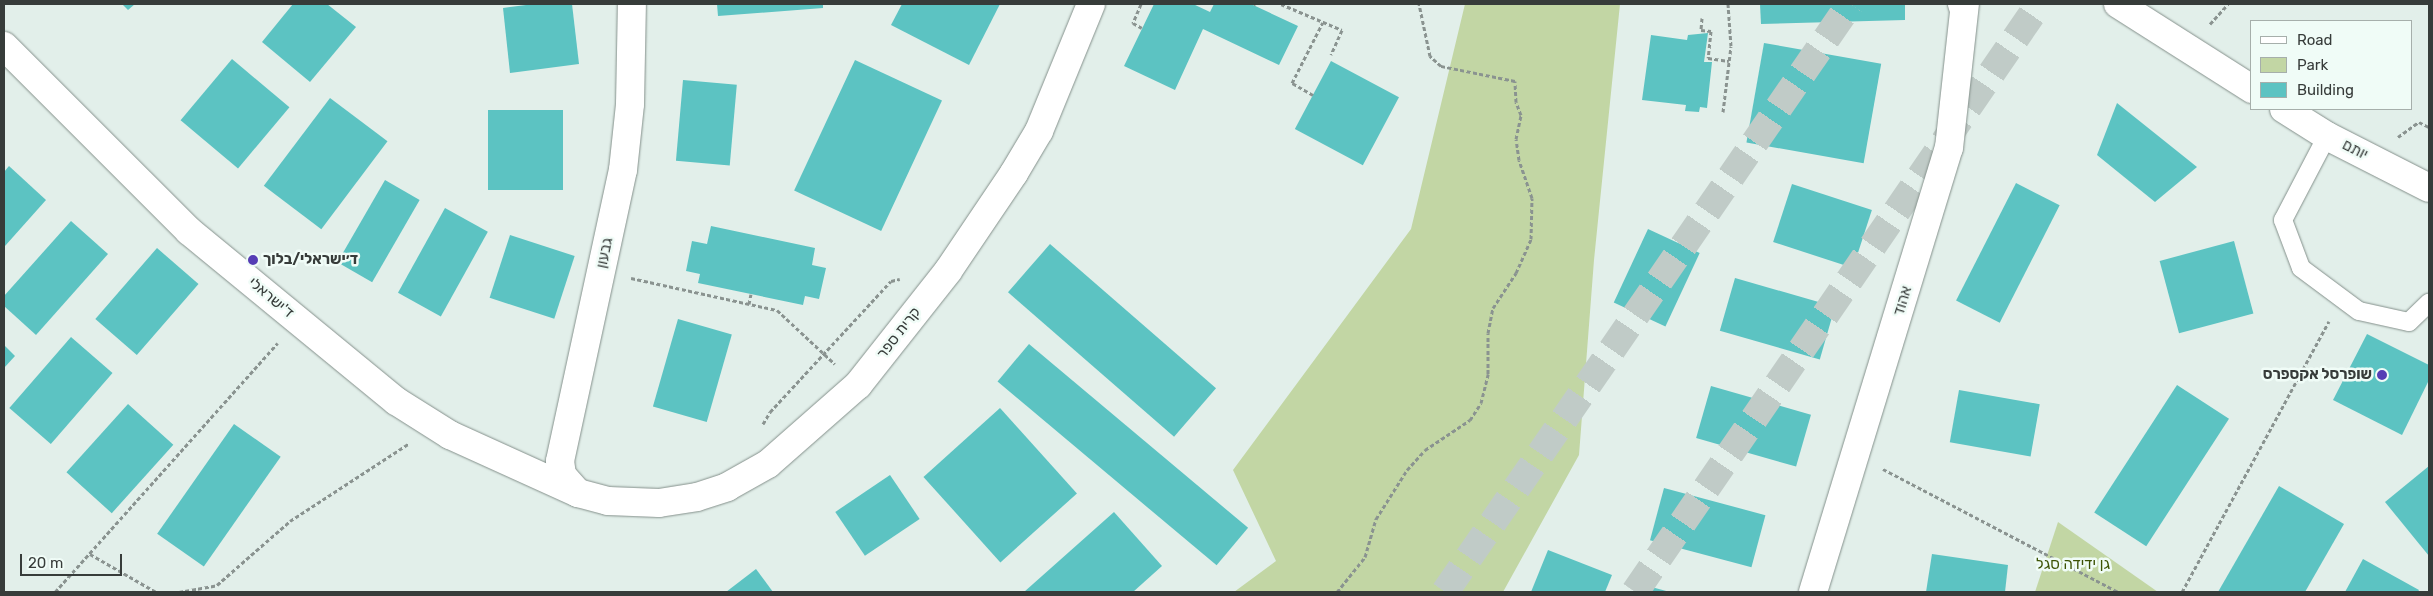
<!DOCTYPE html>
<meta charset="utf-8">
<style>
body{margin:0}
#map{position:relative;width:2433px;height:596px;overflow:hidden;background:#e2efea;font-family:Rubik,Heebo,sans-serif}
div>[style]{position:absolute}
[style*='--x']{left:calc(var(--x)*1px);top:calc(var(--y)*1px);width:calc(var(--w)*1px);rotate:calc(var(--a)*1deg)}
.green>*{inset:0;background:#c2d6a4}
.building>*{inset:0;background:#5cc3c2;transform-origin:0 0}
.trunk-tunnel>*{height:28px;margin-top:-14px;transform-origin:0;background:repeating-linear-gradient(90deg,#c0cbc7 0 28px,transparent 0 42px)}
.path>*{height:3px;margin-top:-1.5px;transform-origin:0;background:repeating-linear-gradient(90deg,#8a9390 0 4px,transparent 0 6.5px)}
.roads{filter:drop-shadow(0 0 1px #84908b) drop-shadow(0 0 1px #84908b)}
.service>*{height:18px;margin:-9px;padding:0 9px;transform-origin:9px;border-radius:9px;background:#fff}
.minor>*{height:28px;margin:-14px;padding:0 14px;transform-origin:14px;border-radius:14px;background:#fff}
.tertiary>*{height:28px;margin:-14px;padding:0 14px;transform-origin:14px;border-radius:14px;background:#fff}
.dots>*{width:14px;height:14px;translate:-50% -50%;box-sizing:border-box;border:2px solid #f0fcf7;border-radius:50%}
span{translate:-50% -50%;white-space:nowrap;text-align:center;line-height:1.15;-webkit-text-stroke:5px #f0fcf7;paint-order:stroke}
.street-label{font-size:15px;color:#373c3a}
.poi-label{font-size:15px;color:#373c3a;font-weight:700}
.left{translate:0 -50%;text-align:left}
.right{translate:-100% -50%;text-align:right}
.park-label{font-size:15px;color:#3c5203}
.frame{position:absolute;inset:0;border:5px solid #373c3a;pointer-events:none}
.legend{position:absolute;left:2250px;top:20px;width:162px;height:90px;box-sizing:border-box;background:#f0fcf7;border:1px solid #a6afab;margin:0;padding:6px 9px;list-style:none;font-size:15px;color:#373c3a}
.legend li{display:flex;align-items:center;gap:10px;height:25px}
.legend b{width:25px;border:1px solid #a6afab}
.scale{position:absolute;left:20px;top:554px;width:102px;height:22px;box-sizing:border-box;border:2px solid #373c3a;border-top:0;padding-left:6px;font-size:15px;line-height:18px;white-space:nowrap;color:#373c3a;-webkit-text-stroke:4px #f0fcf7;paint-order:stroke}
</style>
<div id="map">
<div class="green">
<i style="clip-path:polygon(1465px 4px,1620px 4px,1594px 260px,1579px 455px,1503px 592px,1234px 592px,1276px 561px,1233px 470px,1411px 229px)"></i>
<i style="clip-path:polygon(2058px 522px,2158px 592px,2035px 592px)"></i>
</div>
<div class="building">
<i style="clip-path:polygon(122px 4px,135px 4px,128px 10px)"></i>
<i style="clip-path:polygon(293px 4px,327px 4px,356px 27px,310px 82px,262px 42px)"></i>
<i style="clip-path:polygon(534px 4px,572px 4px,579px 64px,510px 73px,503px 8px)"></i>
<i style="clip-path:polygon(717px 4px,823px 4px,823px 8px,718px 16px)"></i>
<i style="clip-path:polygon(902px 4px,1000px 4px,969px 65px,891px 25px)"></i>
<i style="clip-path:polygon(1154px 4px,1193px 4px,1210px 12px,1214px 4px,1251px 4px,1298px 26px,1279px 65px,1203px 29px,1175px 90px,1124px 66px)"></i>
<i style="clip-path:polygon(1760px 4px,1905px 4px,1905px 20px,1761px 24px)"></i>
<i style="clip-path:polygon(1708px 33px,1704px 62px,1712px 62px,1707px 108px,1700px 107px,1699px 112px,1685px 111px,1686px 105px,1642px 100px,1651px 35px,1687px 40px,1688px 35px)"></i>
<i style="left:1764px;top:43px;width:119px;height:101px;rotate:10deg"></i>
<i style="left:232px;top:59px;width:75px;height:80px;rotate:40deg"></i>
<i style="left:855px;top:60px;width:96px;height:144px;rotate:25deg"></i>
<i style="left:1331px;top:61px;width:77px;height:77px;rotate:28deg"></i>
<i style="left:683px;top:80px;width:54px;height:81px;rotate:5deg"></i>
<i style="left:330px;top:98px;width:72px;height:110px;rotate:37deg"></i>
<i style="clip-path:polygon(2117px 103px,2197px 167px,2155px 202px,2097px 155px)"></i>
<i style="left:563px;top:110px;width:80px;height:75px;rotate:90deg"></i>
<i style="clip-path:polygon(9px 166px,46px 200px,5px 246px,4px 172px)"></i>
<i style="left:385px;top:180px;width:40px;height:95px;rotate:30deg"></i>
<i style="left:2016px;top:183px;width:49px;height:132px;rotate:27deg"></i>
<i style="left:1792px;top:184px;width:84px;height:61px;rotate:18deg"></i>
<i style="left:445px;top:208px;width:49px;height:97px;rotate:29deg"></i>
<i style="clip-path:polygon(71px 221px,108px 254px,36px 335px,4px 306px,4px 296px)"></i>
<i style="clip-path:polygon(711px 226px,815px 248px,812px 265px,826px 268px,819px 299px,805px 296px,803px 305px,698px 283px,700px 274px,686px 271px,692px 241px,707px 244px)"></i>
<i style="left:1648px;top:229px;width:57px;height:81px;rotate:25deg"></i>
<i style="left:510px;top:235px;width:68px;height:66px;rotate:18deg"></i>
<i style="left:2234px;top:241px;width:75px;height:77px;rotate:75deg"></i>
<i style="left:1050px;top:244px;width:220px;height:64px;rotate:41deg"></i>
<i style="left:157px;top:248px;width:55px;height:94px;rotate:41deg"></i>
<i style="left:1735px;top:278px;width:104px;height:55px;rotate:16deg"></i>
<i style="left:678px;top:319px;width:56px;height:91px;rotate:16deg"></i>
<i style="clip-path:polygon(2367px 334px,2429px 365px,2429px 380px,2402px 435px,2333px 400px)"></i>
<i style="left:71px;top:337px;width:55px;height:94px;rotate:41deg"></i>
<i style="left:1029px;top:344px;width:286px;height:49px;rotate:40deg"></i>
<i style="clip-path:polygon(4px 345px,15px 356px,4px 368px)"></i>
<i style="left:2177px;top:385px;width:62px;height:152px;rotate:33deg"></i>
<i style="left:1711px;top:386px;width:104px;height:54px;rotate:16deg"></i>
<i style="left:1959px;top:390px;width:82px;height:53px;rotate:10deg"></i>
<i style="left:128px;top:404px;width:61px;height:92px;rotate:42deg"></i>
<i style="left:1000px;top:408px;width:115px;height:103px;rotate:48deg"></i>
<i style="left:234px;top:424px;width:57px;height:134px;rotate:35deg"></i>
<i style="clip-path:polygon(2429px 466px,2429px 556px,2385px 502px)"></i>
<i style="left:890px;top:475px;width:53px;height:66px;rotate:56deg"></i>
<i style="clip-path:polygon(2279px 486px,2344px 524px,2305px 592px,2218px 592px)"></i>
<i style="left:1664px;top:488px;width:105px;height:54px;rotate:15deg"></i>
<i style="clip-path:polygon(1114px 512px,1162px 566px,1133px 592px,1024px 592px)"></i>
<i style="clip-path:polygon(1548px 550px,1612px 575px,1605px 592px,1531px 592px)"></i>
<i style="clip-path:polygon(1932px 554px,2008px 565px,2005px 592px,1926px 592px)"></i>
<i style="clip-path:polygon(2363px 559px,2419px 590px,2418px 592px,2345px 592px)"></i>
<i style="clip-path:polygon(756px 569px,773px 592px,726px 592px)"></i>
<i style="clip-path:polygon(1644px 585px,1670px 592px,1642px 592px)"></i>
</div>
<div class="trunk-tunnel">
<i style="--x:1445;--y:592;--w:714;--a:-55.44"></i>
<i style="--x:1635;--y:592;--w:713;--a:-55.51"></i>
</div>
<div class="path">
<i style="--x:1141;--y:4;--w:21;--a:113"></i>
<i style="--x:1133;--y:23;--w:10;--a:29"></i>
<i style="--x:1281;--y:4;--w:66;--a:23.1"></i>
<i style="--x:1342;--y:30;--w:27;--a:114"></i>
<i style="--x:1254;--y:5;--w:1;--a:-45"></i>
<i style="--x:1702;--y:18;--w:12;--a:95"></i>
<i style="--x:1701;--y:30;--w:10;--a:6"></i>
<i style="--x:1711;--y:31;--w:27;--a:96"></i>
<i style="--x:1708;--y:58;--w:21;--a:8"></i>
<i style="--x:2210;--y:24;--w:27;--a:-48"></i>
<i style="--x:1313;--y:95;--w:24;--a:-150"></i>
<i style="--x:1292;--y:83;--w:68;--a:-63.1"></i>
<i style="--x:1723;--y:112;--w:66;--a:-83.1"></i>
<i style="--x:1731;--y:46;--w:42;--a:-94.1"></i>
<i style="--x:2398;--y:137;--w:26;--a:-36"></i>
<i style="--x:2419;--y:122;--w:11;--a:27"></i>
<i style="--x:631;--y:278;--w:149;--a:12.4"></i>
<i style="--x:777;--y:310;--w:79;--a:43"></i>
<i style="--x:749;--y:304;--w:10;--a:-79"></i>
<i style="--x:763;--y:424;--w:14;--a:-60"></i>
<i style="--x:770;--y:412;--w:178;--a:-47.3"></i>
<i style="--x:891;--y:281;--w:9;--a:-13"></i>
<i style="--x:1883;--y:469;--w:265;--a:27.6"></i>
<i style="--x:90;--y:554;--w:76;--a:29.9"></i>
<i style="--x:55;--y:592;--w:334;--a:-48.2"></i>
<i style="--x:179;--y:592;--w:39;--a:-10"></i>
<i style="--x:217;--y:585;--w:97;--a:-41.2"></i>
<i style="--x:290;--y:521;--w:141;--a:-33.1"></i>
<i style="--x:1337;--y:592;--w:45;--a:-51.3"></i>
<i style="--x:1365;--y:557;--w:40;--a:-74"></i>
<i style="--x:1376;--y:519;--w:58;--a:-57.7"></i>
<i style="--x:1407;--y:470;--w:27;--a:-48"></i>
<i style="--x:1425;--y:450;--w:54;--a:-33.7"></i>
<i style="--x:1470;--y:420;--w:20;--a:-57"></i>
<i style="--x:1481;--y:403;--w:30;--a:-76"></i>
<i style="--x:1488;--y:374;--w:41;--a:-90"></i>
<i style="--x:1488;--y:333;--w:25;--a:-79"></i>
<i style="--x:1493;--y:308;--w:42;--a:-56.7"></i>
<i style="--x:1516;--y:273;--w:37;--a:-66"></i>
<i style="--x:1531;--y:239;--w:41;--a:-88.6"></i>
<i style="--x:1532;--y:198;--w:40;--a:-108.9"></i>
<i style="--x:1519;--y:160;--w:21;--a:-98"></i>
<i style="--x:1516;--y:139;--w:25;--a:-78"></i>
<i style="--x:1521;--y:115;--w:14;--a:-111"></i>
<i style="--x:1516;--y:102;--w:21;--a:-93"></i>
<i style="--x:1515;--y:81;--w:76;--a:-168.5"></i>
<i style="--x:1441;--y:66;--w:15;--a:-138"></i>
<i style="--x:1430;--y:56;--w:53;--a:-101.9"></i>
<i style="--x:2182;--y:592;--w:308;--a:-61.5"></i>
</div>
<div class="roads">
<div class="service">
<i style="--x:2327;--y:136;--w:95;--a:117.6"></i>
<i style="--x:2283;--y:220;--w:51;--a:69.4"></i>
<i style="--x:2301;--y:268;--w:72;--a:36.6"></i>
<i style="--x:2359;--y:311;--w:51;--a:12.4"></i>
<i style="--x:2409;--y:322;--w:28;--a:-44"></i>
</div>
<div class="minor">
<i style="--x:4;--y:46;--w:262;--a:45"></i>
<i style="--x:189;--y:231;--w:268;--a:39.4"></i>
<i style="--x:396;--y:401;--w:64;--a:32.2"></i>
<i style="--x:450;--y:435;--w:141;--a:24.4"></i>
<i style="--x:578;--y:493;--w:31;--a:15"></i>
<i style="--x:608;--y:501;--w:51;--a:2.2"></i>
<i style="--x:659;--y:503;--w:38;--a:-9"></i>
<i style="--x:697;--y:497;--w:32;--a:-18"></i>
<i style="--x:727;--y:487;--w:47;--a:-29.3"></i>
<i style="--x:768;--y:464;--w:120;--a:-41.3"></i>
<i style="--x:858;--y:385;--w:145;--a:-51.7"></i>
<i style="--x:948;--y:271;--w:118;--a:-56"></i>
<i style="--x:1014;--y:173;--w:49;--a:-59.2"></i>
<i style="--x:1039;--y:131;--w:137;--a:-67.7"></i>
<i style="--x:578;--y:493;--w:24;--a:-132"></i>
<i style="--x:562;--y:475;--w:14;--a:-98"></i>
<i style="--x:560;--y:461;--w:298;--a:-77.8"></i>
<i style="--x:623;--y:170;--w:66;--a:-83.9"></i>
<i style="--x:630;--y:104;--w:100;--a:-88.9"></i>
<i style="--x:1813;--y:592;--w:464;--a:-73"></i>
<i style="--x:1949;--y:148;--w:145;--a:-83.7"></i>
</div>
<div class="tertiary">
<i style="--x:1962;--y:4;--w:3;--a:72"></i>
<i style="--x:2118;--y:4;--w:159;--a:32.4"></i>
<i style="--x:2284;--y:109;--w:51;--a:32.1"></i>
<i style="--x:2327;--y:136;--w:114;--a:27"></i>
</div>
</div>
<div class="dots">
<i style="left:253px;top:260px;background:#563db5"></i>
<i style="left:2382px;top:375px;background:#563db5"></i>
</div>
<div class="street-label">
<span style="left:2355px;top:150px;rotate:27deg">יותם</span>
<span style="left:605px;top:253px;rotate:-78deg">גבעון</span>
<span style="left:271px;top:298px;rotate:40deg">ד'ישראלי</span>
<span style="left:1903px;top:301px;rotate:-73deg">אהוד</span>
<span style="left:899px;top:333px;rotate:-52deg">קרית ספר</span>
</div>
<div class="poi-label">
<span class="left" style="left:263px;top:260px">ד׳ישראלי/בלוך</span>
<span class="right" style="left:2372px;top:375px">שופרסל אקספרס</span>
</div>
<div class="park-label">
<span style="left:2073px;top:565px">גן ידידה סגל</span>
</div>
<div class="frame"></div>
<ul class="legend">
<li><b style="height:6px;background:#fff"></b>Road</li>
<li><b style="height:14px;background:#c2d6a4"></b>Park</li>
<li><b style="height:14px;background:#5cc3c2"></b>Building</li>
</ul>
<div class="scale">20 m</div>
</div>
